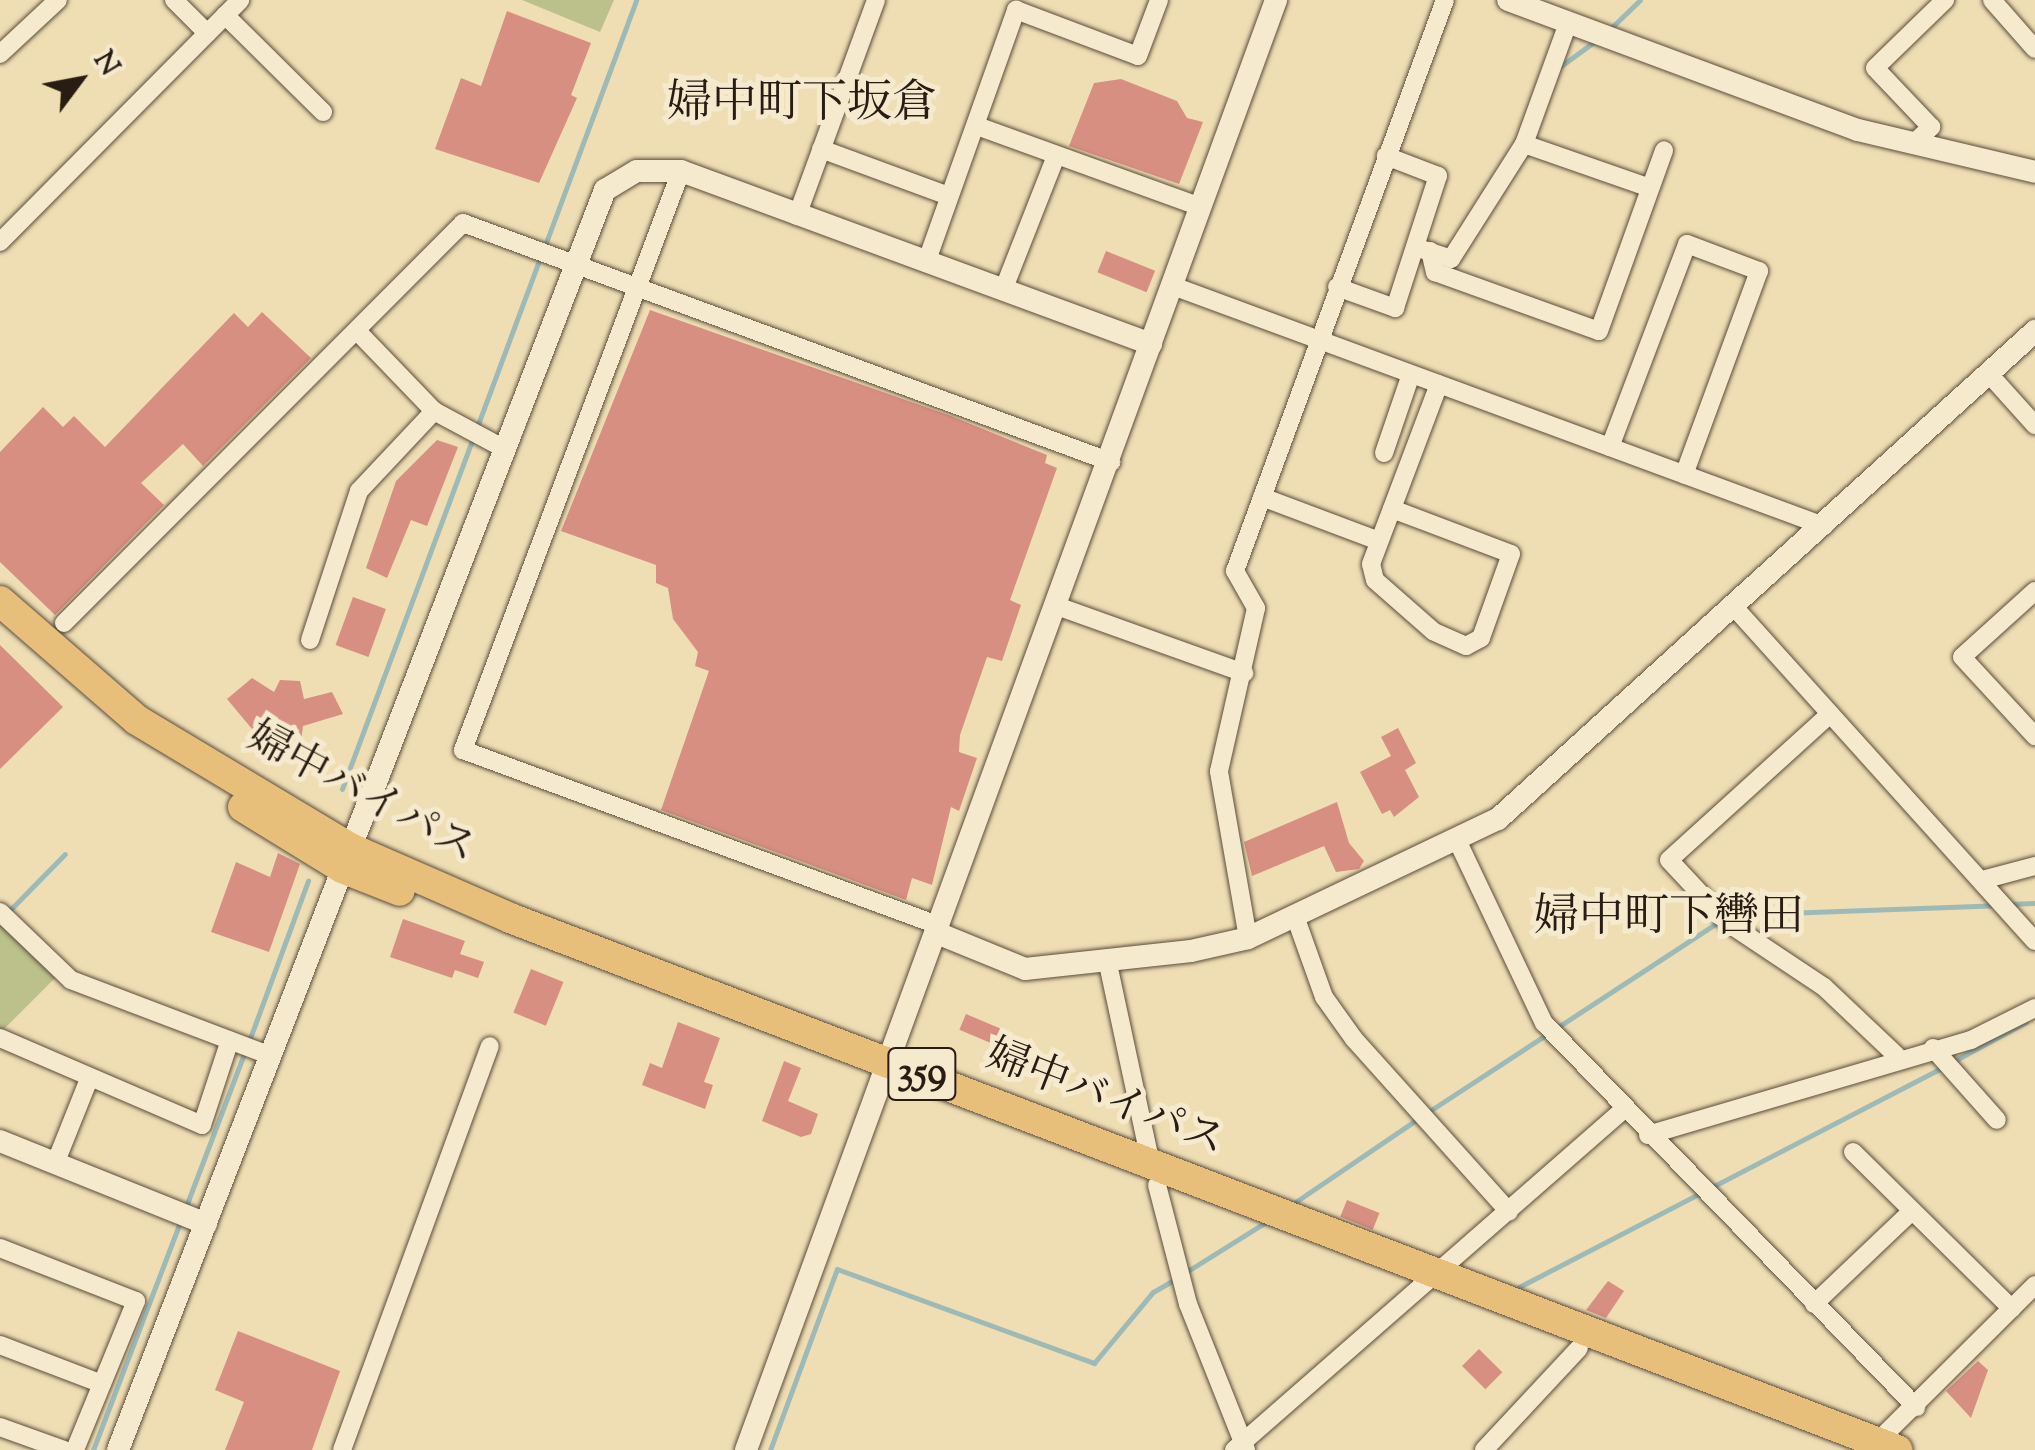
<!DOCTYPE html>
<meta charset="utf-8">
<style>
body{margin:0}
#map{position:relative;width:2035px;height:1450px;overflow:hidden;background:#efdeb4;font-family:"Sorts Mill Goudy","Noto Serif JP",serif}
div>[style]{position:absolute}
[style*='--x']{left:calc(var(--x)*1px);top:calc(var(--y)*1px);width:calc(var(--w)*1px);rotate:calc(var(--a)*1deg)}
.green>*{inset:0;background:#bcc08b}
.stream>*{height:5px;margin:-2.5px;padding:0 2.5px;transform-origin:2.5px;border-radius:2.5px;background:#9ebab7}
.building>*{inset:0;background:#d78f81;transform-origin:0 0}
.roads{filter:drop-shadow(0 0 2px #5a4c3b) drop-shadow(0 0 2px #5a4c3b)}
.street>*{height:18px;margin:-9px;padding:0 9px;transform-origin:9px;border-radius:9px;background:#f5eace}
.secondary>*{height:22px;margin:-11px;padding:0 11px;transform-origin:11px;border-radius:11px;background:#f5eace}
.highway>*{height:30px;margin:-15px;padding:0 15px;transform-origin:15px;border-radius:15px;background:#e8bf7a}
span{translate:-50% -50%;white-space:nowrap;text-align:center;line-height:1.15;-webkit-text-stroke:10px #f5eace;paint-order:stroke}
.shield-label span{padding:2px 8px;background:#f5eace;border:2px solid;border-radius:8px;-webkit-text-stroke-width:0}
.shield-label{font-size:40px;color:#281c13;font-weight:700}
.street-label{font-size:42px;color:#281c13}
.neighbourhood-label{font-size:45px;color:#281c13}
.north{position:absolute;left:30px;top:30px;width:100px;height:100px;-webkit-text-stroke:8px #f5eace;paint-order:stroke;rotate:58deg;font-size:28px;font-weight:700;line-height:40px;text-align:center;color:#281c13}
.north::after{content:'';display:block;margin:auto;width:35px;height:45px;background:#281c13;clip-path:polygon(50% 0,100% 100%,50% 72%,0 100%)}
</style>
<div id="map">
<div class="green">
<i style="clip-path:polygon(522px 0,614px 0,600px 32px)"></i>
<i style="clip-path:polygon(0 922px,56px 977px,2px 1031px,0 1029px)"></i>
</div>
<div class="stream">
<i style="--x:1611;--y:28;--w:40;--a:-44"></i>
<i style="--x:1561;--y:66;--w:42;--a:-36.3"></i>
<i style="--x:544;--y:248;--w:265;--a:-69.6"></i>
<i style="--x:342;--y:789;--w:567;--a:-69.55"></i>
<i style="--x:2008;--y:904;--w:27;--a:-2"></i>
<i style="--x:6;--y:914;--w:84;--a:-45.5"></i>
<i style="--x:1729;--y:915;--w:268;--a:-2.1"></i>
<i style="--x:249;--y:1041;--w:171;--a:-69.8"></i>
<i style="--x:1952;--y:1062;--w:84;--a:-28.4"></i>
<i style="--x:1428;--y:1112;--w:349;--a:-33.2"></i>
<i style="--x:1291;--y:1205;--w:155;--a:-34.2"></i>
<i style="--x:185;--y:1209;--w:169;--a:-69.2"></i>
<i style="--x:1186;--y:1272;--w:94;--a:-32"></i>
<i style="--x:1519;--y:1287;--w:478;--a:-27.4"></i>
<i style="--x:93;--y:1450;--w:247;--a:-69.1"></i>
<i style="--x:770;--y:1450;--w:193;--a:-69.7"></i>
<i style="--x:837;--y:1269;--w:274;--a:20.1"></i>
<i style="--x:1094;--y:1363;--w:92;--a:-50.3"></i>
<i style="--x:1153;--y:1292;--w:28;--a:-30"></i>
</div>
<div class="building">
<i style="clip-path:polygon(507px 11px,591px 43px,571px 95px,577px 98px,539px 183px,435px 149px,461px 78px,481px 86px)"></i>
<i style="clip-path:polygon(1121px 79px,1177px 101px,1187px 118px,1203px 122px,1179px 184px,1069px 146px,1094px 83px)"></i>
<i style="left:1106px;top:251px;width:53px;height:23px;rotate:22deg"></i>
<i style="clip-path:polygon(650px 310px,951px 416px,1047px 455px,1045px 463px,1057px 468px,1010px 600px,1021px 605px,1002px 661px,987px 657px,960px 735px,959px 752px,977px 758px,959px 811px,951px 807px,932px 885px,912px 878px,906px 900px,661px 810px,709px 671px,695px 666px,698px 652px,673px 619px,668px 588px,656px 583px,656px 565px,561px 531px)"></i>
<i style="clip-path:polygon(262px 312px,311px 358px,203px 466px,183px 444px,141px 483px,164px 505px,55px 615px,0 562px,0 452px,43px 407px,63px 427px,74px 416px,105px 447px,234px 313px,248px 327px)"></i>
<i style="clip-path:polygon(437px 440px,458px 447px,427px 526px,411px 520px,387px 578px,366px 568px,396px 481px)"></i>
<i style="left:353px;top:597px;width:35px;height:51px;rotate:20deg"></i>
<i style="clip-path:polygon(0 645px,63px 707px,0 769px)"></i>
<i style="clip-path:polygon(252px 678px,274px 692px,280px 680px,300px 681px,304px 699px,332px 692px,343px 714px,303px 726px,300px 749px,263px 742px,227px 699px)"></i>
<i style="clip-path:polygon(1398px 728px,1416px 763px,1405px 770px,1419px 797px,1394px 817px,1390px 810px,1382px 814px,1360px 772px,1391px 756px,1381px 737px)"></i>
<i style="clip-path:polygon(1337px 802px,1349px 843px,1364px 861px,1359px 869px,1336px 872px,1324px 846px,1252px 876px,1244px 842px)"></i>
<i style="clip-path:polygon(278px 853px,300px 864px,269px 952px,211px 932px,236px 862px,270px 877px)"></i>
<i style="clip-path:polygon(403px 919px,465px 941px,460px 954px,484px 962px,478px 978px,455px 970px,452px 978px,390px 957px)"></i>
<i style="left:531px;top:969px;width:35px;height:47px;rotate:22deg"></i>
<i style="left:966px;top:1014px;width:43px;height:17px;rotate:23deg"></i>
<i style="clip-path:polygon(678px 1022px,720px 1038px,704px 1082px,713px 1085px,705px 1109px,642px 1085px,650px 1063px,662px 1068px)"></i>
<i style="clip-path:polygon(784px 1061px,801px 1068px,788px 1101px,818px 1114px,811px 1134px,801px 1137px,762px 1121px)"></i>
<i style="left:1347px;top:1200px;width:35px;height:18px;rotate:22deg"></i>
<i style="clip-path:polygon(1608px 1281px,1624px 1291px,1606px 1318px,1586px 1310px)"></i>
<i style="clip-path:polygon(238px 1331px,340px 1371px,312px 1450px,225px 1450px,244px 1402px,215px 1390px)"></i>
<i style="left:1479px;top:1349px;width:33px;height:24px;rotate:45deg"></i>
<i style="clip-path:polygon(1978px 1361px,1988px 1370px,1971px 1418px,1946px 1391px)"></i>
</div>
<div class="roads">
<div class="street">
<i style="--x:174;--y:0;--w:47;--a:45"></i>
<i style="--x:1992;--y:0;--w:65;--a:48.7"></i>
<i style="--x:225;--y:15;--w:138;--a:44.7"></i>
<i style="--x:0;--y:54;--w:79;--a:-43"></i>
<i style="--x:977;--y:126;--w:238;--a:19.9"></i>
<i style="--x:1524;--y:144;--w:133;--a:19.2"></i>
<i style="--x:1913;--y:144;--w:25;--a:-43"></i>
<i style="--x:1931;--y:127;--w:81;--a:-133.5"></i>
<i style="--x:1875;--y:68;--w:98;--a:-44.2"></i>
<i style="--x:821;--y:149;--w:136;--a:20.2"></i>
<i style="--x:681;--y:171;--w:619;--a:110.63"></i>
<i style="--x:463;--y:750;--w:508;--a:20.25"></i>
<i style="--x:797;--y:216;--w:230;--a:-69.9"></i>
<i style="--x:0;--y:242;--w:341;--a:-45.2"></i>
<i style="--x:1415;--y:247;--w:38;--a:18"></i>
<i style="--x:1451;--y:259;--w:136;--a:-57.6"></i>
<i style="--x:1524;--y:144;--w:129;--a:-70"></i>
<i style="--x:1430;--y:251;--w:22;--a:77"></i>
<i style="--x:1435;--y:272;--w:174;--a:19.8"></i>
<i style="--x:1599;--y:331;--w:192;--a:-70.2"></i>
<i style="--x:926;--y:263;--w:269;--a:-70.4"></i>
<i style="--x:1016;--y:10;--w:130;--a:20.7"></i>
<i style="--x:1138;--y:56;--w:60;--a:-69.4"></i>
<i style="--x:1173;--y:286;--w:694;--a:20.24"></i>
<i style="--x:1337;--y:287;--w:62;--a:19.9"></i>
<i style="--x:1395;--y:308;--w:139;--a:-72"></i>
<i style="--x:1438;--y:176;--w:56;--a:-159"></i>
<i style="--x:1004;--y:288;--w:142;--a:-68.5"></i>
<i style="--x:358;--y:332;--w:110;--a:46.1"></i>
<i style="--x:434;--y:411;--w:78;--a:28.2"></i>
<i style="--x:1989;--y:374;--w:69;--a:48"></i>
<i style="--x:1610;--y:447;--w:217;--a:-69.2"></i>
<i style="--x:1687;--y:244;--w:77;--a:20.6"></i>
<i style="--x:1759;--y:271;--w:217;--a:110.2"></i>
<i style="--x:1384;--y:453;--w:83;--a:-71.1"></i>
<i style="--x:1262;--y:497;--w:125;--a:20.6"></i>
<i style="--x:1392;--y:509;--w:127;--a:20.7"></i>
<i style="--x:1511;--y:554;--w:89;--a:109.7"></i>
<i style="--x:1481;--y:638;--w:17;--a:152"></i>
<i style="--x:1466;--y:646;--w:36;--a:-156"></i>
<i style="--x:1433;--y:631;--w:77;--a:-138.7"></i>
<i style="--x:1375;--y:580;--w:16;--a:-104"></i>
<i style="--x:1371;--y:564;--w:192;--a:-69.3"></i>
<i style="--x:2035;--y:591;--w:98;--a:137.9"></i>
<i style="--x:1962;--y:657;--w:108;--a:47.3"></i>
<i style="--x:1057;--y:606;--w:199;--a:19.7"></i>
<i style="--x:1735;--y:608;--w:448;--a:48"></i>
<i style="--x:64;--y:623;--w:565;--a:-45.07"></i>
<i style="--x:463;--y:223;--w:691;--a:20.25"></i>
<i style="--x:310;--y:640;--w:157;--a:-71.8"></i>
<i style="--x:359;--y:491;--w:110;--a:-46.8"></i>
<i style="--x:1830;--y:714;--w:217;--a:137.8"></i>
<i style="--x:1669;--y:860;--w:86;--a:46.9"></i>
<i style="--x:1728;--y:923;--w:115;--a:33.7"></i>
<i style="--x:1824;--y:987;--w:100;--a:43.4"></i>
<i style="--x:1457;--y:840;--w:203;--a:64.6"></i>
<i style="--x:1544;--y:1023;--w:535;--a:45.91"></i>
<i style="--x:1986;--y:879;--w:51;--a:-14.9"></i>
<i style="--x:0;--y:912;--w:98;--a:43.8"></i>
<i style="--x:71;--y:980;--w:211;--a:20.8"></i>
<i style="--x:1295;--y:916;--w:86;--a:70.3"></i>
<i style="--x:1324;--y:997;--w:52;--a:54.5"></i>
<i style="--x:1354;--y:1039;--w:232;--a:48.1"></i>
<i style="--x:1248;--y:938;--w:169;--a:-99.9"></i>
<i style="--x:1219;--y:771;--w:167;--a:-77.2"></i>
<i style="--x:1256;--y:608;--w:43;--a:-119.6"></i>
<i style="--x:1235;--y:571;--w:608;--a:-69.81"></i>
<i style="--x:1108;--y:964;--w:205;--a:77.9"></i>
<i style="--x:0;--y:1038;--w:220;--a:23.3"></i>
<i style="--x:202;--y:1125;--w:89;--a:-71.8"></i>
<i style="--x:1933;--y:1048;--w:96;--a:48.4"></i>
<i style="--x:1648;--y:1135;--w:337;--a:-16.4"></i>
<i style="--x:1971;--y:1040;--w:72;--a:-26.6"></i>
<i style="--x:1853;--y:1152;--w:223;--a:44.6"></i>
<i style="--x:55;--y:1164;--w:92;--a:-68.2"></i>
<i style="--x:1157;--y:1185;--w:123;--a:75.4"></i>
<i style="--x:1188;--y:1304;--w:157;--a:68.3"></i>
<i style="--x:0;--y:1248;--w:146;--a:21.3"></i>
<i style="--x:136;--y:1301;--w:161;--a:112.3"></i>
<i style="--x:1814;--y:1304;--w:135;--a:-43.5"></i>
<i style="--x:0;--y:1345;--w:109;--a:20.9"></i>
<i style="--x:0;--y:1427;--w:68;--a:19.8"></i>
<i style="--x:1872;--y:1447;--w:230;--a:-44.8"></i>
<i style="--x:342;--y:1450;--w:430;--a:-69.9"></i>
<i style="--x:1234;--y:1450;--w:517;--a:-41.15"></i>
<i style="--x:1484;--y:1450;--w:139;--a:-47"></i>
</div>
<div class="secondary">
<i style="--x:1508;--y:0;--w:373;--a:20.4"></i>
<i style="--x:1858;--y:130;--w:182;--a:13.3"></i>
<i style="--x:937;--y:933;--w:95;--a:22.2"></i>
<i style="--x:1025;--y:969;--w:167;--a:-6.2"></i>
<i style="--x:1191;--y:951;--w:58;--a:-12.8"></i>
<i style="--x:1248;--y:938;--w:277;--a:-25.5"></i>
<i style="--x:1498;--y:819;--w:726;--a:-42.26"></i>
<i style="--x:0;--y:1141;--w:222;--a:21.9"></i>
<i style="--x:118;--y:1450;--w:1351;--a:-68.87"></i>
<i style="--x:605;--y:190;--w:37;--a:-31"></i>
<i style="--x:637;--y:171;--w:44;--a:0"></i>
<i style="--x:681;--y:171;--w:501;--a:20.21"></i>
<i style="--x:746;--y:1450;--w:1544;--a:-69.92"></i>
</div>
<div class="highway">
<i style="--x:0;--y:601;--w:181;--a:41"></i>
<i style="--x:137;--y:720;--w:249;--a:31"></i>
<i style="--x:350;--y:848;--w:175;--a:23.6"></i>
<i style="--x:510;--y:918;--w:1486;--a:20.98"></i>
<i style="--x:243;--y:807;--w:116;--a:31.6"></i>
<i style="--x:342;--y:868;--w:62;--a:21.6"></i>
</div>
</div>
<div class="shield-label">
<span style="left:922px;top:1074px">359</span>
</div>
<div class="street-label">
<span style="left:361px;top:795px;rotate:28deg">婦中バイパス</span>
<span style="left:1105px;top:1100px;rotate:21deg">婦中バイパス</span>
</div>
<div class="neighbourhood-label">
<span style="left:802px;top:106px">婦中町下坂倉</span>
<span style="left:1669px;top:920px">婦中町下轡田</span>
</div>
<div class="north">N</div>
</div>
